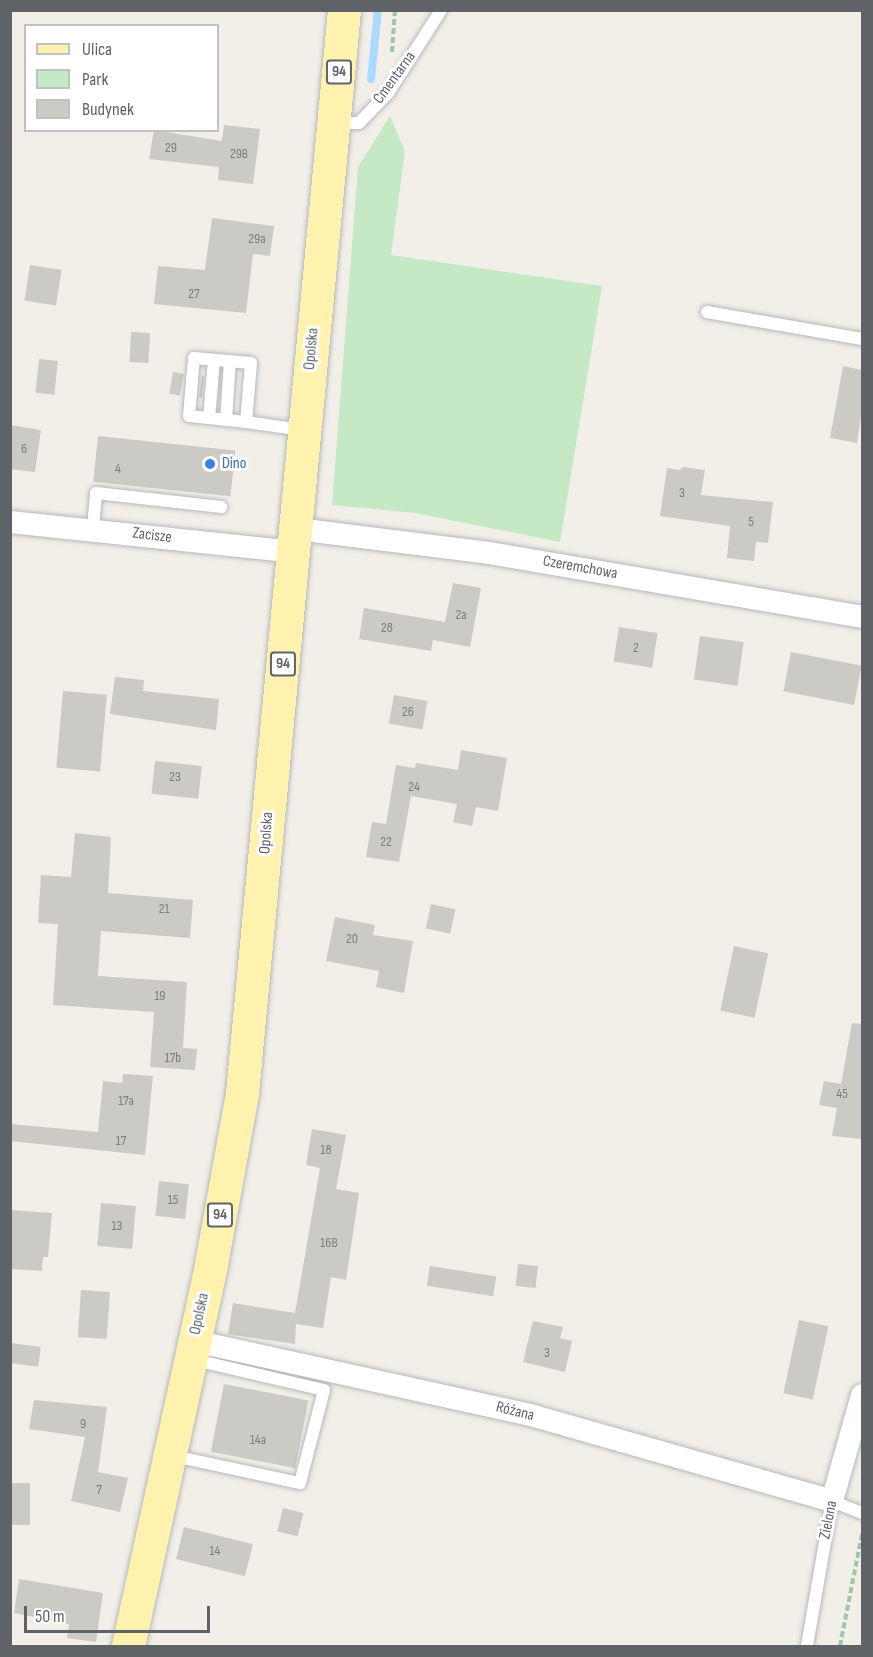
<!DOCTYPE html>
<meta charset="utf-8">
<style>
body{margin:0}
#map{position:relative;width:873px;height:1657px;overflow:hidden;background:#f1efe8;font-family:"Sofia Sans Condensed",sans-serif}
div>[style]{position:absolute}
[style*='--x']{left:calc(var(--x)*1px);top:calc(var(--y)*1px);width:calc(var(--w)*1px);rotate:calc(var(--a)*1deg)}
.green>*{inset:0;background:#c5e8c5}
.stream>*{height:8px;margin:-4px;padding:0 4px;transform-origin:4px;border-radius:4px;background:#aadaff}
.building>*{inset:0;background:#cccac5;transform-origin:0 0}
.path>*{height:4px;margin-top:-2px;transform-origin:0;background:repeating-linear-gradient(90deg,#9cc7a9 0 6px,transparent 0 9px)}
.roads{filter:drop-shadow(0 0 2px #b5b8bc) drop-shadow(0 0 2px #b5b8bc)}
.service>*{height:12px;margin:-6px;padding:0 6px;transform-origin:6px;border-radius:6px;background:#fff}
.minor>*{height:22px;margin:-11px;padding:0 11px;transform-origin:11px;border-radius:11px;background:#fff}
.primary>*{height:33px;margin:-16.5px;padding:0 16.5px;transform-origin:16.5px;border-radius:16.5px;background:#fff2af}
.dots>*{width:16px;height:16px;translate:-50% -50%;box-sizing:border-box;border:3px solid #fff;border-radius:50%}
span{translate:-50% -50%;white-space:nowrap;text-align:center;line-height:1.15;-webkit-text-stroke:6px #fff;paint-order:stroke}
.number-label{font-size:14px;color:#7a7d7f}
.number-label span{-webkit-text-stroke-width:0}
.shield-label span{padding:2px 4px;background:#fff;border:2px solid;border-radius:4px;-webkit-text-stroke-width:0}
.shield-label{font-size:15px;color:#5f6368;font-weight:700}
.street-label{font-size:16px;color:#5f6368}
.shop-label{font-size:16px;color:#366cbe}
.left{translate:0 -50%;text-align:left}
.frame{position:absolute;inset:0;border:12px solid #5f6368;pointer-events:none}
.legend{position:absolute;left:24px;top:24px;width:195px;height:108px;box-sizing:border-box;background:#fff;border:2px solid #bfc1c3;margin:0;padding:8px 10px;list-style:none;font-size:18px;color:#5f6368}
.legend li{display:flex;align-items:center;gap:12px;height:30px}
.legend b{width:30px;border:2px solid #bfc1c3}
.scale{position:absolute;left:24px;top:1606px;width:186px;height:27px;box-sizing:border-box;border:3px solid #5f6368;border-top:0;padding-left:8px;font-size:18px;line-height:21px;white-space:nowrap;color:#5f6368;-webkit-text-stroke:4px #fff;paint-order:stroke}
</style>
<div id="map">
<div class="green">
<i style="clip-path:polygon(390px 116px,405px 151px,391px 255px,602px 286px,560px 542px,415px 513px,332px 505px,358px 167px)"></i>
</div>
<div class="stream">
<i style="--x:371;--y:79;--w:69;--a:-84.2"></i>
</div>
<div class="building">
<i style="clip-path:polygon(224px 125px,260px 129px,253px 184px,218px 180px,219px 167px,149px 159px,154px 130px,222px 141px)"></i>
<i style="clip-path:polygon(212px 218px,274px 226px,270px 256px,253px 254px,246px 313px,154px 304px,158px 266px,205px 270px)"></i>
<i style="left:30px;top:265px;width:32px;height:36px;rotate:9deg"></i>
<i style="left:131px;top:332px;width:19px;height:30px;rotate:3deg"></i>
<i style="left:39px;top:359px;width:19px;height:34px;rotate:6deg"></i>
<i style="clip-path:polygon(843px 366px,862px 370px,862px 410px,857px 443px,830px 438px)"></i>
<i style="left:173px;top:372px;width:11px;height:22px;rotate:10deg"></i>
<i style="clip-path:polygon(202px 376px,204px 376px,202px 398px,199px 397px)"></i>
<i style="clip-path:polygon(10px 425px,41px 430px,35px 472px,10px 469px)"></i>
<i style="left:98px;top:436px;width:138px;height:46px;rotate:6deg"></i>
<i style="clip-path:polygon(683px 467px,705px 470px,701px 495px,773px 502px,768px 543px,756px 542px,754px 561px,727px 558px,730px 526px,660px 516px,667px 468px,680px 470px)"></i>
<i style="clip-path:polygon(453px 583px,481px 588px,470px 647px,433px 640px,431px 651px,359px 639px,364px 608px,445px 622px)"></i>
<i style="left:619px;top:627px;width:39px;height:35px;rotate:9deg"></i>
<i style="left:700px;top:636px;width:44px;height:44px;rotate:8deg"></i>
<i style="left:791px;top:652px;width:72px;height:40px;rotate:11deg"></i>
<i style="clip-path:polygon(115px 677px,144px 680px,143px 691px,219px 699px,216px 730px,110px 714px)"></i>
<i style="left:63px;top:691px;width:44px;height:77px;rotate:5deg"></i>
<i style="left:394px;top:695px;width:34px;height:29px;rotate:10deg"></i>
<i style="clip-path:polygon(461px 750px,507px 758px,498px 811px,476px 807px,472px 826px,453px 822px,457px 804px,411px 796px,399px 862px,366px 857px,372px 822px,386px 824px,396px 765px,415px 768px,416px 763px,458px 770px)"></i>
<i style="left:155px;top:761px;width:47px;height:33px;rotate:6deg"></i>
<i style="clip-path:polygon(75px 833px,111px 837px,108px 893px,193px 900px,190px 938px,101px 931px,98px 976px,187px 982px,183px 1048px,197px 1049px,195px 1070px,150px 1067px,154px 1012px,53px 1005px,58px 924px,38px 923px,41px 875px,71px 877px)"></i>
<i style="left:431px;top:904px;width:25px;height:25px;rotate:12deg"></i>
<i style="clip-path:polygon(335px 917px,375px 925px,373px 935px,413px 941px,404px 993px,376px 987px,379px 971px,326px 961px)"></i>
<i style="left:734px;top:946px;width:35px;height:66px;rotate:12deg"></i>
<i style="clip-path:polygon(852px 1023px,862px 1024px,862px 1139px,832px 1136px,837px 1108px,819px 1105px,824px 1081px,841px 1084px)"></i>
<i style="clip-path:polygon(123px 1074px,153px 1076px,145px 1155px,10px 1141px,10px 1124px,98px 1132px,103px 1081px,122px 1083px)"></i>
<i style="clip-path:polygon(312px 1129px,346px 1135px,336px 1189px,359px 1193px,346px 1280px,331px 1277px,323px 1328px,296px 1324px,295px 1344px,228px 1334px,233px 1303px,295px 1313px,320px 1168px,306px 1165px)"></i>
<i style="left:159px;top:1181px;width:30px;height:35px;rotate:6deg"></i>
<i style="left:101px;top:1203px;width:35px;height:43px;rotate:5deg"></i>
<i style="clip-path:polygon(10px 1210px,52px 1213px,48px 1257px,43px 1257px,42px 1271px,10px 1269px)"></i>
<i style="left:518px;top:1264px;width:20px;height:22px;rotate:6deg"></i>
<i style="left:430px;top:1266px;width:67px;height:20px;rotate:9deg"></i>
<i style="left:81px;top:1290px;width:29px;height:47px;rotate:4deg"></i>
<i style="left:799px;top:1320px;width:30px;height:75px;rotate:12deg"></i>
<i style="clip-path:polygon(533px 1321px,563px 1327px,560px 1338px,572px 1341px,565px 1372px,523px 1362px)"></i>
<i style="left:10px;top:1343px;width:31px;height:20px;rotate:7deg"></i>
<i style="left:224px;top:1384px;width:86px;height:69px;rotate:11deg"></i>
<i style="clip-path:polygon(34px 1400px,107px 1407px,98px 1472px,128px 1478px,120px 1512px,71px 1501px,85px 1437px,29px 1429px)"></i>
<i style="left:10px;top:1483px;width:20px;height:42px"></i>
<i style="left:283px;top:1508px;width:21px;height:24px;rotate:14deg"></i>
<i style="left:184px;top:1527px;width:71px;height:33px;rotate:14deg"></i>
<i style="clip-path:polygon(19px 1579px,103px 1593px,96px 1642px,67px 1638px,69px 1624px,14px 1613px)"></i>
</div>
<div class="path">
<i style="--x:392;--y:52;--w:42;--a:-85.9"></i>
<i style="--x:840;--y:1646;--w:114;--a:-78.9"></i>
</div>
<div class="roads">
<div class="service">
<i style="--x:335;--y:123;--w:24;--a:0"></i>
<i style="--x:359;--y:123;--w:42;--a:-46"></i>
<i style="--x:388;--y:93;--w:98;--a:-57.4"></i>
<i style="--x:707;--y:312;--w:157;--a:9.9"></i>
<i style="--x:194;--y:358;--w:57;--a:5"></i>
<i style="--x:251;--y:363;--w:59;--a:94.8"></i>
<i style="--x:246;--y:422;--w:57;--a:-174"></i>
<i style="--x:189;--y:416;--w:58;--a:-85.1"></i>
<i style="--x:209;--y:418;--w:58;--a:-85.1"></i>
<i style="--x:226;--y:420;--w:58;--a:-86.1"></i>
<i style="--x:246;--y:422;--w:58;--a:8"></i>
<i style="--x:93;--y:528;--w:35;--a:-85"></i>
<i style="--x:96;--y:493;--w:126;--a:6.4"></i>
<i style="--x:169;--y:1455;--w:134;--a:12.1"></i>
<i style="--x:300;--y:1483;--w:96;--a:-75.5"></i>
<i style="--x:324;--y:1390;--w:137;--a:-166.9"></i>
<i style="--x:807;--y:1646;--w:147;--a:-80.2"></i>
<i style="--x:832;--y:1501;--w:32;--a:22"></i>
</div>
<div class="minor">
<i style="--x:10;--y:522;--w:286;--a:6"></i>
<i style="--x:297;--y:529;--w:193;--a:7.1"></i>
<i style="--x:489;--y:553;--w:378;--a:9.7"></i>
<i style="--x:194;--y:1341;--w:348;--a:12.4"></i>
<i style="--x:534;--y:1416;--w:310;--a:15.9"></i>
<i style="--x:832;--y:1501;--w:110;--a:-74.2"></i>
</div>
<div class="primary">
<i style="--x:128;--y:1646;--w:391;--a:-77.7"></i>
<i style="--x:211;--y:1264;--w:174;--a:-79.7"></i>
<i style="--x:242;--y:1093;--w:1088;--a:-84.62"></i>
</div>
</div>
<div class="dots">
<i style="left:210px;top:464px;background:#3f7fe0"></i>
</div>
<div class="number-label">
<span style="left:171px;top:148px">29</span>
<span style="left:239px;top:154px">29B</span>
<span style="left:257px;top:239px">29a</span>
<span style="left:194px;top:294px">27</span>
<span style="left:24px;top:449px">6</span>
<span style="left:118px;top:469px">4</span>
<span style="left:682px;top:493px">3</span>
<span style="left:751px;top:522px">5</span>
<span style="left:461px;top:615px">2a</span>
<span style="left:387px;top:628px">28</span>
<span style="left:636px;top:648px">2</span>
<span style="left:408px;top:712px">26</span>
<span style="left:175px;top:777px">23</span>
<span style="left:414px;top:787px">24</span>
<span style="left:386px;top:842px">22</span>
<span style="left:164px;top:909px">21</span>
<span style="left:352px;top:939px">20</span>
<span style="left:160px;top:996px">19</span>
<span style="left:173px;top:1058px">17b</span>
<span style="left:842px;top:1094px">45</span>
<span style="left:126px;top:1101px">17a</span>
<span style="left:121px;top:1141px">17</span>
<span style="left:326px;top:1150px">18</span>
<span style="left:173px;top:1200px">15</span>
<span style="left:117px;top:1226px">13</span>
<span style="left:329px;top:1243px">16B</span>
<span style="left:547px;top:1353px">3</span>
<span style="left:83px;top:1424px">9</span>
<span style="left:258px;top:1440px">14a</span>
<span style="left:99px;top:1490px">7</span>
<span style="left:215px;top:1551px">14</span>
</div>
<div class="shield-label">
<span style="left:339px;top:72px">94</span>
<span style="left:283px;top:664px">94</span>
<span style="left:220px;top:1215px">94</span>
</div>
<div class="street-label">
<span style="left:395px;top:78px;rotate:-54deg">Cmentarna</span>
<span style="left:312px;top:349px;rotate:-85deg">Opolska</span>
<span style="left:152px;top:536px;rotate:7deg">Zacisze</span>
<span style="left:580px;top:568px;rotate:10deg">Czeremchowa</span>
<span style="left:267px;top:833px;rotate:-86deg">Opolska</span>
<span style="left:200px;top:1314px;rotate:-78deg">Opolska</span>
<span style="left:515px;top:1412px;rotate:14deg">Różana</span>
<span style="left:829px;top:1520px;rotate:-79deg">Zielona</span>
</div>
<div class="shop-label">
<span class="left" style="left:222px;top:464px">Dino</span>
</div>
<div class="frame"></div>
<ul class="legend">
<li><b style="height:8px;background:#fff2af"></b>Ulica</li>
<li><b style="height:16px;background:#c5e8c5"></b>Park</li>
<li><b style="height:16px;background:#cccac5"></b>Budynek</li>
</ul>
<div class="scale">50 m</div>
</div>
